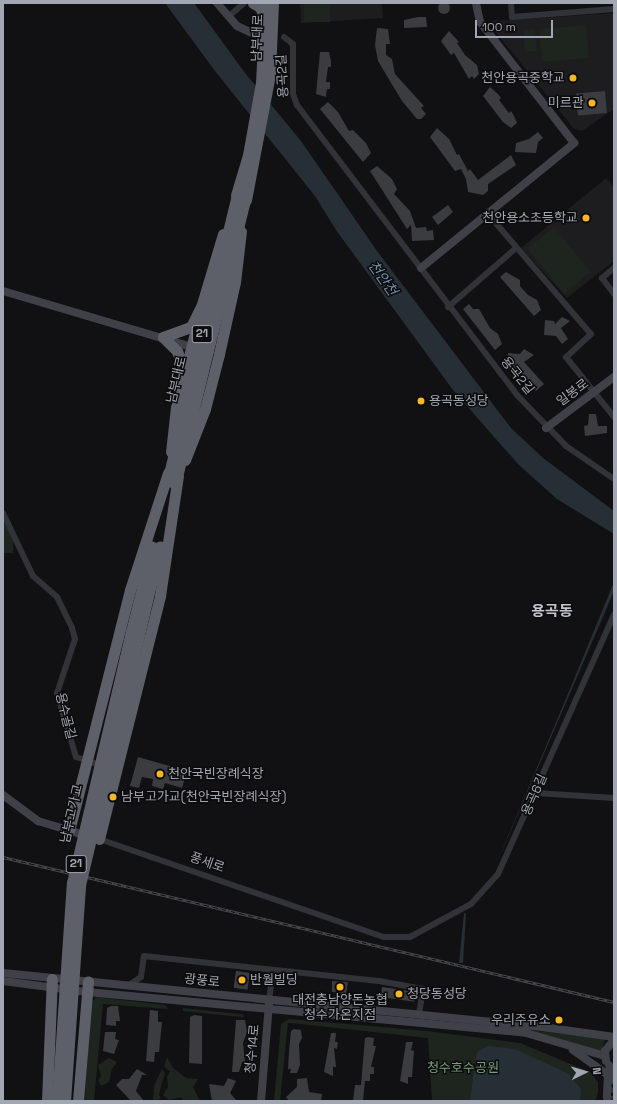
<!DOCTYPE html>
<meta charset="utf-8">
<style>
body{margin:0}
#map{position:relative;width:617px;height:1104px;overflow:hidden;background:#111113;font-family:"Space Grotesk","Noto Sans KR",sans-serif}
div>[style]{position:absolute}
[style*='--x']{left:calc(var(--x)*1px);top:calc(var(--y)*1px);width:calc(var(--w)*1px);rotate:calc(var(--a)*1deg)}
.built>*{inset:0;background:#1d1d20}
.green>*{inset:0;background:#1d251e;transform-origin:0 0}
.water>*{inset:0;background:#272f36}
.building>*{inset:0;background:#3b3c40;transform-origin:0 0}
.round{border-radius:50%}
.street-tunnel>*{height:6px;margin-top:-3px;transform-origin:0;background:repeating-linear-gradient(90deg,#2e2f33 0 6px,transparent 0 9px)}
.street>*{height:6px;margin:-3px;padding:0 3px;transform-origin:3px;border-radius:3px;background:#323338}
.secondary>*{height:8px;margin:-4px;padding:0 4px;transform-origin:4px;border-radius:4px;background:#404148}
.highway>*{height:11px;margin:-5.5px;padding:0 5.5px;transform-origin:5.5px;border-radius:5.5px;background:#5e6069}
.rail>*{height:3px;margin-top:-1.5px;transform-origin:0;background:repeating-linear-gradient(90deg,#0c0c0d 0 4.5px,#494a51 0 9px);box-sizing:border-box;border-block:1px solid #494a51}
.highway-bridge>*{height:11px;margin:-5.5px;padding:0 5.5px;transform-origin:5.5px;border-radius:5.5px;background:#5e6069}
.dots>*{width:11px;height:11px;translate:-50% -50%;box-sizing:border-box;border:2px solid #0c0c0d;border-radius:50%}
span{translate:-50% -50%;white-space:nowrap;text-align:center;line-height:1.15;-webkit-text-stroke:3px #0c0c0d;paint-order:stroke}
.shield-label span{padding:1px 3px;background:#0c0c0d;border:1px solid;border-radius:3px;-webkit-text-stroke-width:0}
.shield-label{font-size:12px;color:#a2a7b4;font-weight:700}
.street-label{font-size:13px;color:#a2a7b4}
.poi-label{font-size:13px;color:#a2a7b4}
.right{translate:-100% -50%;text-align:right}
.left{translate:0 -50%;text-align:left}
.park-label{font-size:13px;color:#77a07b}
.water-label{font-size:14px;color:#7694b1;font-style:italic}
.quarter-label{font-size:15px;color:#c3c6d0;font-weight:700}
.frame{position:absolute;inset:0;border:4px solid #a2a7b4;pointer-events:none}
.north{position:absolute;left:565px;top:1052px;width:40px;height:40px;-webkit-text-stroke:3px #0c0c0d;paint-order:stroke;rotate:85deg;font-size:11px;font-weight:700;line-height:16px;text-align:center;color:#a2a7b4}
.north::after{content:'';display:block;margin:auto;width:14px;height:18px;background:#a2a7b4;clip-path:polygon(50% 0,100% 100%,50% 72%,0 100%)}
.scale{position:absolute;left:475px;top:20px;width:78px;height:18px;box-sizing:border-box;border:2px solid #a2a7b4;border-top:0;padding-left:5px;font-size:12px;line-height:14px;white-space:nowrap;color:#a2a7b4;-webkit-text-stroke:3px #0c0c0d;paint-order:stroke}
</style>
<div id="map">
<div class="built">
<i style="clip-path:polygon(300px 3px,382px 3px,383px 18px,301px 23px)"></i>
<i style="clip-path:polygon(614px 13px,614px 109px,582px 131px,574px 129px,490px 25px,491px 21px)"></i>
<i style="clip-path:polygon(606px 178px,614px 187px,614px 261px,567px 298px,521px 248px)"></i>
</div>
<div class="green">
<i style="left:304px;top:3px;width:26px;height:19px"></i>
<i style="left:586px;top:25px;width:33px;height:47px;rotate:85deg"></i>
<i style="left:535px;top:29px;width:22px;height:12px;rotate:85deg"></i>
<i style="left:554px;top:227px;width:58px;height:34px;rotate:51deg"></i>
<i style="clip-path:polygon(3px 519px,13px 541px,13px 553px,3px 553px)"></i>
<i style="clip-path:polygon(96px 997px,165px 1005px,168px 1009px,103px 1004px,94px 1101px,85px 1101px,91px 1003px)"></i>
<i style="left:183px;top:1008px;width:61px;height:3px;rotate:6deg"></i>
<i style="clip-path:polygon(289px 1019px,428px 1031px,520px 1043px,590px 1072px,598px 1082px,598px 1093px,595px 1101px,432px 1101px,428px 1038px,291px 1023px,288px 1023px,280px 1101px,274px 1101px,281px 1024px)"></i>
<i style="clip-path:polygon(529px 1030px,605px 1039px,601px 1053px)"></i>
<i style="clip-path:polygon(167px 1057px,173px 1068px,186px 1078px,198px 1079px,193px 1087px,200px 1101px,183px 1101px,181px 1097px,169px 1100px,163px 1095px,168px 1087px,167px 1077px,170px 1071px,164px 1067px)"></i>
<i style="clip-path:polygon(109px 1058px,117px 1062px,112px 1069px,109px 1082px,101px 1086px,98px 1080px,101px 1076px,98px 1065px)"></i>
<i style="clip-path:polygon(162px 1069px,165px 1073px,159px 1094px,161px 1099px,153px 1101px,154px 1086px)"></i>
</div>
<div class="water">
<i style="clip-path:polygon(165px 3px,194px 3px,245px 73px,301px 141px,377px 251px,511px 428px,543px 458px,614px 511px,614px 534px,557px 499px,518px 464px,453px 390px,336px 230px,315px 196px,215px 71px)"></i>
<i style="clip-path:polygon(614px 582px,614px 591px,493px 872px,570px 689px)"></i>
<i style="clip-path:polygon(464px 913px,466px 914px,463px 963px,459px 963px)"></i>
<i style="clip-path:polygon(489px 1046px,515px 1049px,567px 1073px,581px 1089px,580px 1101px,470px 1101px,476px 1056px,478px 1051px)"></i>
</div>
<div class="building">
<i class="round" style="left:438px;top:2px;width:12px;height:12px"></i>
<i style="clip-path:polygon(418px 17px,426px 17px,427px 27px,404px 28px,404px 20px)"></i>
<i style="clip-path:polygon(377px 28px,388px 29px,390px 44px,386px 44px,386px 55px,392px 59px,395px 74px,424px 106px,421px 108px,426px 114px,421px 119px,417px 119px,402px 101px,378px 61px,375px 45px)"></i>
<i style="clip-path:polygon(449px 31px,459px 42px,457px 43px,465px 55px,477px 65px,479px 74px,474px 79px,472px 76px,469px 79px,454px 53px,451px 55px,441px 41px)"></i>
<i style="clip-path:polygon(320px 52px,329px 52px,331px 61px,331px 67px,328px 67px,326px 82px,330px 82px,330px 89px,327px 89px,326px 97px,316px 94px)"></i>
<i style="clip-path:polygon(490px 87px,498px 94px,501px 98px,499px 100px,509px 113px,511px 111px,514px 116px,517px 123px,511px 128px,503px 122px,483px 96px)"></i>
<i style="left:605px;top:91px;width:22px;height:29px;rotate:85deg"></i>
<i style="clip-path:polygon(328px 102px,338px 112px,349px 131px,353px 130px,366px 143px,371px 153px,363px 162px,320px 109px)"></i>
<i style="clip-path:polygon(437px 128px,449px 139px,457px 155px,459px 154px,468px 171px,470px 169px,478px 180px,511px 155px,516px 165px,488px 184px,488px 191px,483px 195px,468px 192px,466px 179px,461px 169px,455px 171px,430px 137px)"></i>
<i style="clip-path:polygon(538px 132px,543px 138px,538px 142px,536px 153px,515px 152px,516px 143px,529px 139px)"></i>
<i style="clip-path:polygon(377px 166px,392px 179px,397px 189px,394px 194px,410px 211px,416px 228px,426px 227px,427px 231px,433px 230px,434px 240px,412px 241px,411px 225px,407px 229px,370px 171px)"></i>
<i style="clip-path:polygon(448px 205px,453px 212px,438px 225px,432px 217px)"></i>
<i style="clip-path:polygon(506px 272px,520px 280px,520px 286px,528px 295px,537px 300px,541px 310px,534px 316px,500px 277px)"></i>
<i style="clip-path:polygon(469px 304px,473px 309px,479px 309px,490px 328px,498px 334px,502px 344px,495px 350px,463px 309px)"></i>
<i style="clip-path:polygon(562px 317px,570px 321px,561px 328px,568px 339px,562px 344px,556px 336px,544px 335px,545px 320px,554px 321px,555px 324px)"></i>
<i style="clip-path:polygon(524px 349px,534px 355px,524px 362px,544px 384px,536px 391px,519px 370px,507px 369px,508px 353px,520px 354px)"></i>
<i style="clip-path:polygon(589px 414px,596px 414px,598px 426px,607px 426px,607px 433px,585px 436px,584px 426px,588px 425px)"></i>
<i style="clip-path:polygon(138px 757px,187px 771px,182px 788px,165px 783px,163px 789px,152px 786px,153px 779px,142px 777px,139px 788px,130px 786px)"></i>
<i style="left:236px;top:971px;width:14px;height:17px;rotate:8deg"></i>
<i style="clip-path:polygon(332px 981px,348px 982px,346px 994px,332px 992px)"></i>
<i style="left:382px;top:987px;width:34px;height:10px;rotate:8deg"></i>
<i style="clip-path:polygon(111px 1006px,118px 1006px,120px 1021px,116px 1021px,116px 1026px,106px 1025px,107px 1008px)"></i>
<i style="clip-path:polygon(150px 1010px,158px 1011px,158px 1022px,162px 1022px,159px 1052px,155px 1052px,154px 1062px,146px 1061px)"></i>
<i style="clip-path:polygon(194px 1015px,202px 1016px,202px 1064px,189px 1063px,190px 1017px)"></i>
<i style="clip-path:polygon(236px 1020px,245px 1020px,247px 1032px,243px 1043px,245px 1062px,242px 1062px,239px 1072px,232px 1072px)"></i>
<i style="clip-path:polygon(294px 1029px,301px 1030px,302px 1038px,299px 1044px,300px 1065px,297px 1073px,290px 1073px,291px 1069px,288px 1069px,289px 1051px,291px 1031px)"></i>
<i style="clip-path:polygon(105px 1032px,116px 1032px,115px 1039px,119px 1040px,114px 1054px,103px 1051px)"></i>
<i style="clip-path:polygon(331px 1033px,336px 1033px,335px 1042px,338px 1042px,337px 1049px,334px 1048px,336px 1067px,333px 1067px,333px 1076px,324px 1072px)"></i>
<i style="clip-path:polygon(368px 1037px,374px 1038px,373px 1046px,376px 1046px,371px 1067px,374px 1067px,374px 1074px,370px 1074px,370px 1081px,365px 1081px,363px 1101px,353px 1101px,355px 1085px,361px 1085px,365px 1038px)"></i>
<i style="clip-path:polygon(406px 1042px,413px 1042px,411px 1050px,414px 1051px,412px 1077px,408px 1077px,408px 1084px,400px 1081px)"></i>
<i style="clip-path:polygon(137px 1069px,147px 1075px,142px 1075px,136px 1091px,144px 1101px,131px 1101px,116px 1085px,122px 1079px,129px 1079px)"></i>
<i style="clip-path:polygon(228px 1078px,236px 1081px,230px 1093px,237px 1101px,212px 1101px,209px 1084px,224px 1086px)"></i>
<i style="clip-path:polygon(307px 1078px,309px 1092px,322px 1094px,321px 1101px,289px 1101px,286px 1097px,297px 1087px,297px 1079px)"></i>
</div>
<div class="street-tunnel">
<i style="--x:608;--y:1101;--w:14;--a:-65"></i>
</div>
<div class="street">
<i style="--x:511;--y:3;--w:14;--a:86"></i>
<i style="--x:512;--y:17;--w:102;--a:-4.5"></i>
<i style="--x:228;--y:17;--w:21;--a:-41"></i>
<i style="--x:284;--y:37;--w:11;--a:38"></i>
<i style="--x:293;--y:44;--w:50;--a:90"></i>
<i style="--x:293;--y:94;--w:12;--a:70"></i>
<i style="--x:297;--y:105;--w:364;--a:52.8"></i>
<i style="--x:517;--y:395;--w:71;--a:46.1"></i>
<i style="--x:566;--y:446;--w:58;--a:34.5"></i>
<i style="--x:488;--y:214;--w:158;--a:49.4"></i>
<i style="--x:591;--y:334;--w:34;--a:137"></i>
<i style="--x:566;--y:357;--w:77;--a:51.3"></i>
<i style="--x:614;--y:268;--w:16;--a:140"></i>
<i style="--x:602;--y:278;--w:20;--a:53"></i>
<i style="--x:448;--y:307;--w:90;--a:-40.9"></i>
<i style="--x:3;--y:513;--w:70;--a:64.5"></i>
<i style="--x:33;--y:576;--w:32;--a:41"></i>
<i style="--x:57;--y:597;--w:34;--a:64"></i>
<i style="--x:72;--y:628;--w:11;--a:75"></i>
<i style="--x:75;--y:639;--w:57;--a:108.4"></i>
<i style="--x:57;--y:693;--w:67;--a:73.5"></i>
<i style="--x:76;--y:757;--w:26;--a:18"></i>
<i style="--x:536;--y:793;--w:78;--a:3.7"></i>
<i style="--x:99;--y:839;--w:301;--a:19"></i>
<i style="--x:384;--y:937;--w:26;--a:0"></i>
<i style="--x:410;--y:937;--w:69;--a:-28.4"></i>
<i style="--x:471;--y:904;--w:40;--a:-48"></i>
<i style="--x:498;--y:874;--w:284;--a:-65.9"></i>
<i style="--x:129;--y:985;--w:14;--a:-34"></i>
<i style="--x:141;--y:977;--w:21;--a:-82"></i>
<i style="--x:144;--y:956;--w:236;--a:6.1"></i>
<i style="--x:379;--y:981;--w:45;--a:10.3"></i>
<i style="--x:423;--y:989;--w:25;--a:99"></i>
<i style="--x:269;--y:1000;--w:30;--a:-82"></i>
</div>
<div class="secondary">
<i style="--x:217;--y:3;--w:30;--a:49"></i>
<i style="--x:237;--y:26;--w:23;--a:25"></i>
<i style="--x:421;--y:268;--w:198;--a:-39.2"></i>
<i style="--x:574;--y:143;--w:153;--a:-127.8"></i>
<i style="--x:480;--y:22;--w:19;--a:-102"></i>
<i style="--x:3;--y:291;--w:201;--a:16.5"></i>
<i style="--x:546;--y:428;--w:85;--a:-36.9"></i>
<i style="--x:3;--y:795;--w:44;--a:36.6"></i>
<i style="--x:38;--y:821;--w:51;--a:17"></i>
<i style="--x:3;--y:973;--w:542;--a:5.72"></i>
<i style="--x:542;--y:1027;--w:73;--a:7.9"></i>
<i style="--x:3;--y:981;--w:85;--a:7.5"></i>
<i style="--x:87;--y:992;--w:441;--a:5.3"></i>
<i style="--x:526;--y:1033;--w:82;--a:16.2"></i>
<i style="--x:573;--y:1050;--w:43;--a:35.5"></i>
<i style="--x:608;--y:1075;--w:22;--a:93"></i>
<i style="--x:606;--y:1061;--w:10;--a:-96"></i>
<i style="--x:605;--y:1051;--w:14;--a:-51"></i>
<i style="--x:609;--y:1065;--w:16;--a:72"></i>
<i style="--x:261;--y:1101;--w:97;--a:-85.3"></i>
</div>
<div class="highway">
<i style="--x:253;--y:3;--w:8;--a:30"></i>
<i style="--x:260;--y:7;--w:11;--a:68"></i>
<i style="--x:236;--y:195;--w:42;--a:-73.3"></i>
<i style="--x:248;--y:155;--w:73;--a:-79.8"></i>
<i style="--x:261;--y:83;--w:80;--a:-87.1"></i>
<i style="--x:246;--y:200;--w:128;--a:-79.2"></i>
<i style="--x:270;--y:74;--w:71;--a:-87.6"></i>
<i style="--x:163;--y:337;--w:20;--a:45"></i>
<i style="--x:177;--y:351;--w:22;--a:69"></i>
<i style="--x:185;--y:372;--w:36;--a:104"></i>
<i style="--x:176;--y:407;--w:45;--a:96.3"></i>
<i style="--x:163;--y:337;--w:30;--a:-20"></i>
<i style="--x:191;--y:327;--w:25;--a:-64"></i>
<i style="--x:202;--y:304;--w:73;--a:-73.3"></i>
<i style="--x:185;--y:372;--w:53;--a:-75.7"></i>
<i style="--x:185;--y:460;--w:55;--a:-68.6"></i>
<i style="--x:205;--y:409;--w:57;--a:-75.7"></i>
<i style="--x:219;--y:354;--w:74;--a:-77.5"></i>
<i style="--x:235;--y:282;--w:51;--a:-83.3"></i>
<i style="--x:131;--y:632;--w:88;--a:-76.1"></i>
<i style="--x:139;--y:635;--w:91;--a:-76.7"></i>
<i style="--x:69;--y:831;--w:249;--a:-75.8"></i>
<i style="--x:130;--y:590;--w:123;--a:-72"></i>
<i style="--x:99;--y:839;--w:251;--a:-75.9"></i>
<i style="--x:160;--y:596;--w:121;--a:-81.5"></i>
<i style="--x:47;--y:1101;--w:122;--a:-87.7"></i>
<i style="--x:78;--y:1101;--w:120;--a:-85.2"></i>
</div>
<div class="rail">
<i style="--x:3;--y:857;--w:628;--a:13.35"></i>
</div>
<div class="highway-bridge">
<i style="--x:167;--y:482;--w:305;--a:-76.3"></i>
<i style="--x:175;--y:485;--w:303;--a:-76.2"></i>
<i style="--x:57;--y:1101;--w:219;--a:-86.1"></i>
<i style="--x:72;--y:883;--w:258;--a:-76.8"></i>
<i style="--x:65;--y:1101;--w:217;--a:-86"></i>
<i style="--x:80;--y:885;--w:257;--a:-76.7"></i>
</div>
<div class="dots">
<i style="left:573px;top:78px;background:#f9b723"></i>
<i style="left:592px;top:103px;background:#f9b723"></i>
<i style="left:586px;top:218px;background:#f9b723"></i>
<i style="left:421px;top:401px;background:#f9b723"></i>
<i style="left:160px;top:774px;background:#f9b723"></i>
<i style="left:113px;top:797px;background:#f9b723"></i>
<i style="left:242px;top:980px;background:#f9b723"></i>
<i style="left:340px;top:987px;background:#f9b723"></i>
<i style="left:399px;top:994px;background:#f9b723"></i>
<i style="left:559px;top:1020px;background:#f9b723"></i>
</div>
<div class="shield-label">
<span style="left:202px;top:334px">21</span>
<span style="left:76px;top:864px">21</span>
</div>
<div class="street-label">
<span style="left:258px;top:38px;rotate:-88deg">남부대로</span>
<span style="left:283px;top:76px;rotate:-93deg">용곡2길</span>
<span style="left:517px;top:376px;rotate:51deg">용곡2길</span>
<span style="left:177px;top:380px;rotate:-77deg">남부대로</span>
<span style="left:573px;top:393px;rotate:-37deg">일봉로</span>
<span style="left:65px;top:716px;rotate:76deg">용수골길</span>
<span style="left:535px;top:795px;rotate:-66deg">용곡6길</span>
<span style="left:72px;top:814px;rotate:-77deg">남부고가교</span>
<span style="left:207px;top:863px;rotate:19deg">풍세로</span>
<span style="left:202px;top:981px;rotate:6deg">광풍로</span>
<span style="left:253px;top:1049px;rotate:-85deg">청수14로</span>
</div>
<div class="poi-label">
<span class="right" style="left:565px;top:78px">천안용곡중학교</span>
<span class="right" style="left:584px;top:103px">미르관</span>
<span class="right" style="left:578px;top:218px">천안용소초등학교</span>
<span class="left" style="left:429px;top:401px">용곡동성당</span>
<span class="left" style="left:168px;top:774px">천안국빈장례식장</span>
<span class="left" style="left:121px;top:797px">남부고가교(천안국빈장례식장)</span>
<span class="left" style="left:250px;top:980px">반월빌딩</span>
<span class="left" style="left:407px;top:994px">청당동성당</span>
<span style="left:340px;top:1008px">대전충남양돈농협<br>청수가온지점</span>
<span class="right" style="left:551px;top:1020px">우리주유소</span>
</div>
<div class="park-label">
<span style="left:463px;top:1068px">청수호수공원</span>
</div>
<div class="water-label">
<span style="left:383px;top:278px;rotate:55deg">천안천</span>
</div>
<div class="quarter-label">
<span style="left:552px;top:611px">용곡동</span>
</div>
<div class="frame"></div>
<div class="north">N</div>
<div class="scale">100 m</div>
</div>
